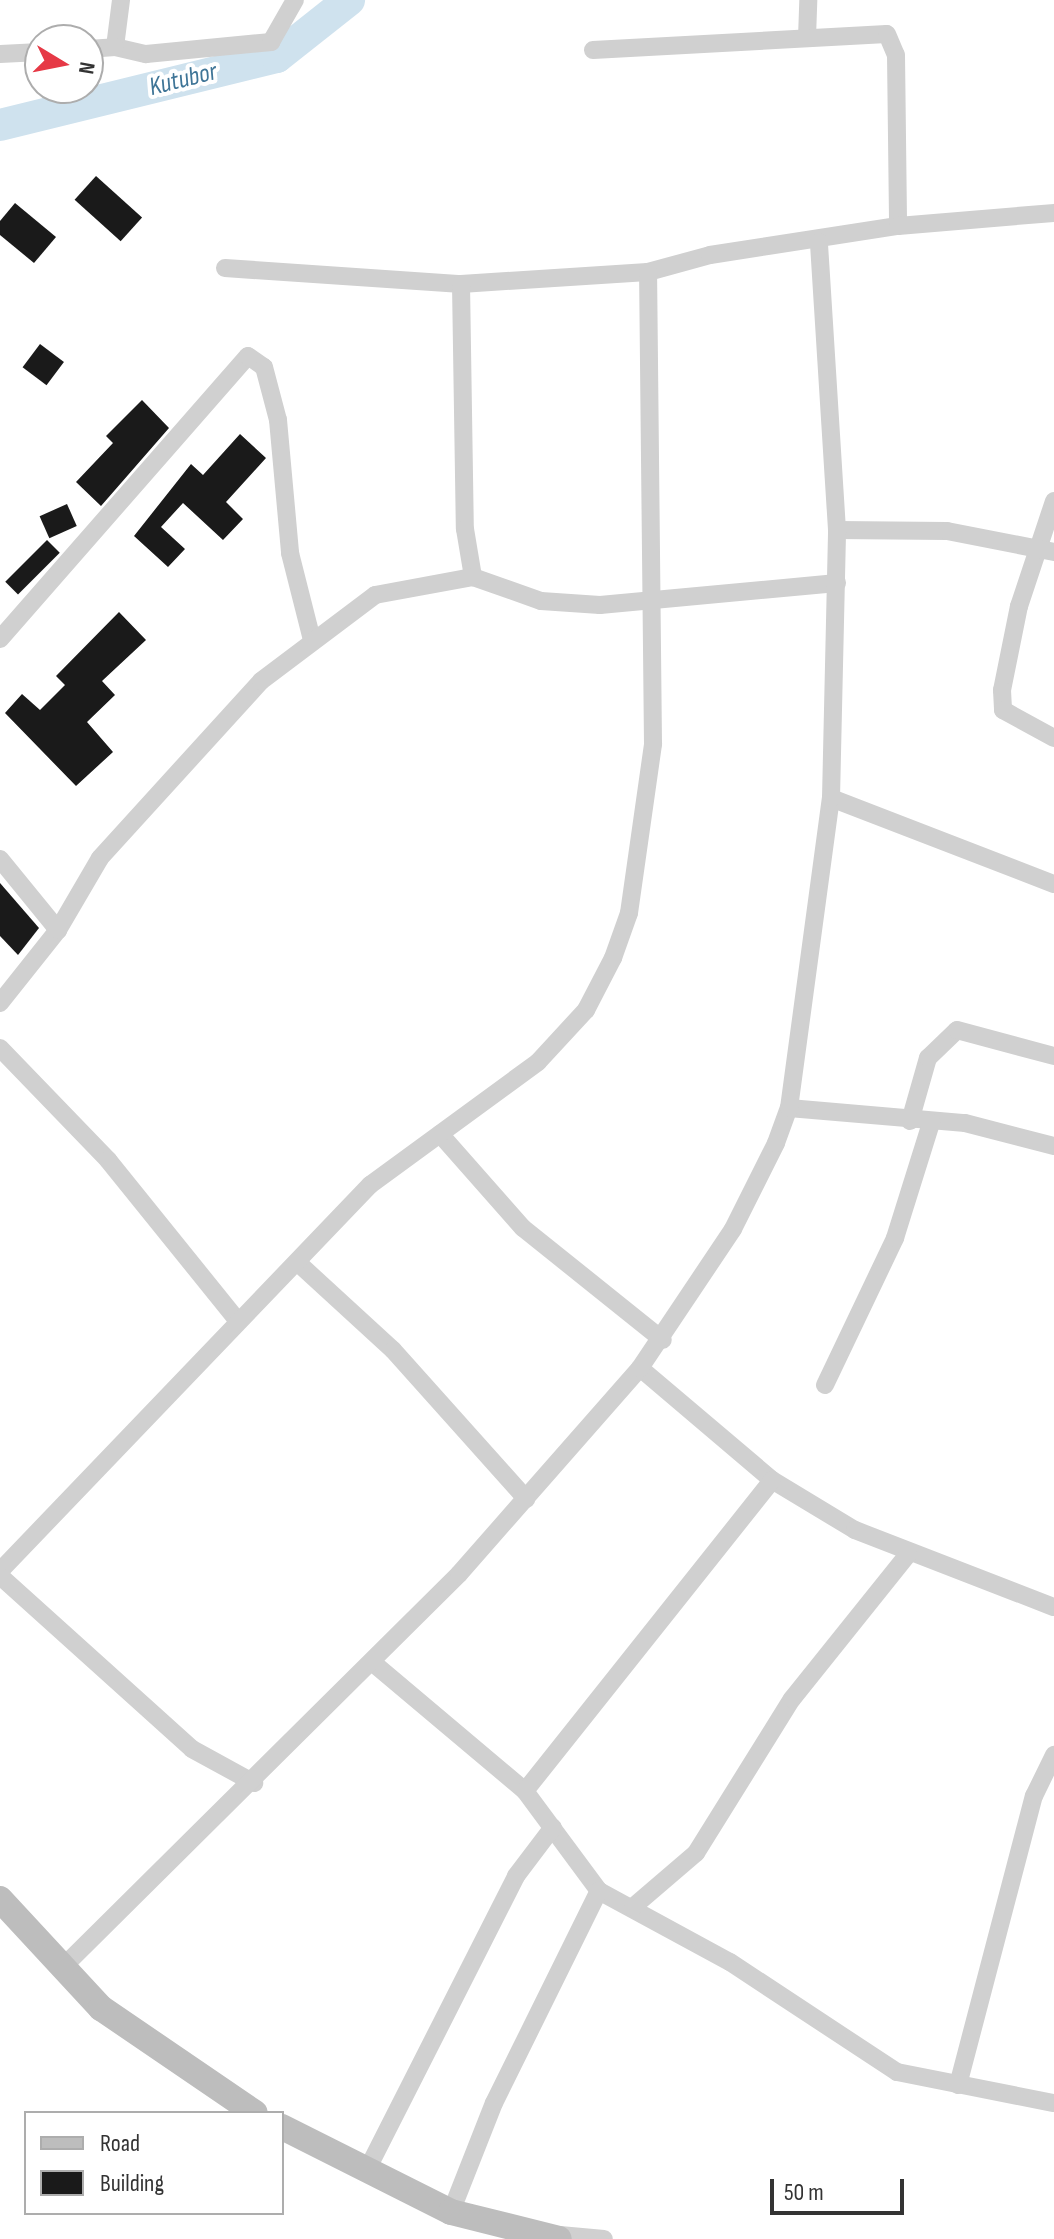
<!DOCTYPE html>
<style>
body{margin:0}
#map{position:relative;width:1054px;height:2239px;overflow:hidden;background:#fff;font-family:"Sofia Sans Condensed",sans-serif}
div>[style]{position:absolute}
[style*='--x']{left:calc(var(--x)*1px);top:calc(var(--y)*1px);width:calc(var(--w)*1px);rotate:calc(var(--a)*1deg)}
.river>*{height:32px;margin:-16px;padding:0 16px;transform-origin:16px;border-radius:16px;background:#cfe2ee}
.building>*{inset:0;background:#1a1a1a;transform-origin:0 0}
.street>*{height:18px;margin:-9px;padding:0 9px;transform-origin:9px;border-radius:9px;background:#d0d0d0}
.secondary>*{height:26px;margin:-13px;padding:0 13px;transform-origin:13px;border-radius:13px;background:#bdbdbd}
span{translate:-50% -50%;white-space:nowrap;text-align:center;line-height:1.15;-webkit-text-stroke:8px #fff;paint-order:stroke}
.water-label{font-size:26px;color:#3f7597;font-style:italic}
.legend{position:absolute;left:24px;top:2111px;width:260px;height:104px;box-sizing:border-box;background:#fff;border:2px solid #adadad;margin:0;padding:10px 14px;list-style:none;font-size:24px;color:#333}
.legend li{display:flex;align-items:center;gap:16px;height:40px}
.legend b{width:40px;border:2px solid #adadad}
.north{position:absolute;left:24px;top:24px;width:80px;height:80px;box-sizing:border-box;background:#fff;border:2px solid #adadad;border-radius:50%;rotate:100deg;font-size:22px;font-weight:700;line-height:32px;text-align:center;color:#333}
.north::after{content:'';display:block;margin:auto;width:28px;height:36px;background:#e63946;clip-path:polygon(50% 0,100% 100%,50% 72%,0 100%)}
.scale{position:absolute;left:770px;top:2179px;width:134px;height:36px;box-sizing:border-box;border:4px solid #333;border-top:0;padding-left:10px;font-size:24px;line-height:28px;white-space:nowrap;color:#333;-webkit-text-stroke:6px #fff;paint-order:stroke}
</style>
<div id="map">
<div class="river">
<i style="--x:0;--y:125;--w:285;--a:-13.8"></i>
<i style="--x:277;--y:57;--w:92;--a:-38.4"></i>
</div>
<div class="building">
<i style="left:96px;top:176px;width:62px;height:32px;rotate:42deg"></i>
<i style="clip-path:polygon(15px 203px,56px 237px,34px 263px,0 235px,0 221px)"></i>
<i style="left:40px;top:344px;width:30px;height:29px;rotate:37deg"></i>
<i style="clip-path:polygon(142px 400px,169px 428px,101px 506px,76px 482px,113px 443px,106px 436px)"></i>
<i style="clip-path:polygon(240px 434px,266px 458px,226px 502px,243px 519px,223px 540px,183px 503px,161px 527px,185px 549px,168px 567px,134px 536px,191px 464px,203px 475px)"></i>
<i style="left:67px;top:504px;width:24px;height:30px;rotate:66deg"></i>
<i style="left:47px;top:540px;width:18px;height:59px;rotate:45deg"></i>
<i style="clip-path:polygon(119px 612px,146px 640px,102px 681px,115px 695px,87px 722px,113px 752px,76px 786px,5px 713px,22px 694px,40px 710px,65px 685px,56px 676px)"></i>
<i style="clip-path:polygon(0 883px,39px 928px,18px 955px,0 936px)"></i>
</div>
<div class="street">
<i style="--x:121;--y:0;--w:47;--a:97.3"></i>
<i style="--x:115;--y:47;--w:32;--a:13"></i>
<i style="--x:146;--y:54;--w:126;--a:-5.5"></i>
<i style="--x:271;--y:42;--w:48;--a:-60.3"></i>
<i style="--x:807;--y:38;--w:38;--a:-88"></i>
<i style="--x:88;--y:49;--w:27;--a:-4"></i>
<i style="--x:593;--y:50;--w:294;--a:-3.1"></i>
<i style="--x:887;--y:34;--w:23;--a:67"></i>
<i style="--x:896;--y:55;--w:171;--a:89.3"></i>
<i style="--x:0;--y:54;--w:40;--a:-2.9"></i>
<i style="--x:225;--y:268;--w:237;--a:3.9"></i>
<i style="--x:461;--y:284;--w:187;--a:-3.7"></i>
<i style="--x:648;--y:272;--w:64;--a:-15.3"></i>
<i style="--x:710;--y:255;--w:190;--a:-8.8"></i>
<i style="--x:898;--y:226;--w:157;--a:-4.8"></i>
<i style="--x:461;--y:284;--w:245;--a:89.1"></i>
<i style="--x:465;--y:529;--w:49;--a:80.5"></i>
<i style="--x:473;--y:577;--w:72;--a:19.4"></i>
<i style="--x:541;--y:601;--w:59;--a:3.9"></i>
<i style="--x:600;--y:605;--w:238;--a:-5.3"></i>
<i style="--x:1054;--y:501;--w:111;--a:108.4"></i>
<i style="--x:1019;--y:606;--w:86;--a:101.4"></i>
<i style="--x:1002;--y:690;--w:20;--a:87"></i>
<i style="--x:1003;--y:710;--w:58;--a:28.8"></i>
<i style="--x:837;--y:530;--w:110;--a:0.5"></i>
<i style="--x:947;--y:531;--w:109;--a:11.1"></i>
<i style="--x:0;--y:639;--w:376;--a:-48.8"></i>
<i style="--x:248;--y:356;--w:19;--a:35"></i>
<i style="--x:264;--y:367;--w:55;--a:75.2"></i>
<i style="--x:278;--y:420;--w:134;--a:84.8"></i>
<i style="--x:290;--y:553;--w:90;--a:75.8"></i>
<i style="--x:831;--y:798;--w:239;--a:21.1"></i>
<i style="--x:0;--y:859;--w:92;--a:50.8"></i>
<i style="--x:0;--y:1003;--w:93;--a:-51.5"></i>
<i style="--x:58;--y:930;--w:83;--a:-59.7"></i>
<i style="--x:100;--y:858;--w:239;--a:-47.7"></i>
<i style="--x:261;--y:681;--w:143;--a:-37"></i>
<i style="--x:375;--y:595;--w:100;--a:-10.4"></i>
<i style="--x:0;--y:1048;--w:156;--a:46"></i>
<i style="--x:108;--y:1160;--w:207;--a:51.1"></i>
<i style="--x:789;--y:1108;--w:177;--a:4.9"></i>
<i style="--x:965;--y:1123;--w:92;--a:14.5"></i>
<i style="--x:910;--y:1121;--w:66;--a:-74.1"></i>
<i style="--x:928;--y:1058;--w:40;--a:-44"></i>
<i style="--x:957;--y:1030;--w:100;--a:15"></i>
<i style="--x:440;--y:1134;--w:125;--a:48.6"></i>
<i style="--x:523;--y:1228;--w:179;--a:38.7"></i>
<i style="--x:297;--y:1262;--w:130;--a:42.5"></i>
<i style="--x:393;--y:1350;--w:200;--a:48.2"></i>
<i style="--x:640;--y:1368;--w:173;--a:40.3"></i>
<i style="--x:772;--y:1480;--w:97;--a:31.1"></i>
<i style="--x:855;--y:1530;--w:213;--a:21.2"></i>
<i style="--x:825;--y:1385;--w:163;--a:-64.5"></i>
<i style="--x:895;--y:1238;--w:121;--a:-72.6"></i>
<i style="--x:0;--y:1571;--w:535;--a:-46.21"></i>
<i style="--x:370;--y:1185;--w:208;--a:-36.2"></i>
<i style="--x:538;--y:1062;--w:71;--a:-47.3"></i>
<i style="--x:586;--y:1010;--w:59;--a:-62.6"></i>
<i style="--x:613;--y:958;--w:48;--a:-70.4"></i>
<i style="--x:629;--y:913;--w:171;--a:-81.9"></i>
<i style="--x:653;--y:744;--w:472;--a:-90.6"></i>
<i style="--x:0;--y:1576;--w:258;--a:42"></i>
<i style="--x:192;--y:1749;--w:71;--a:28.7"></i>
<i style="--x:372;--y:1662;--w:200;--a:40.1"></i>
<i style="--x:525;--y:1791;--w:124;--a:53.5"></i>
<i style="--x:599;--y:1891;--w:149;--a:28.5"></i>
<i style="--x:730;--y:1962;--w:200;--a:33.4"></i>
<i style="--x:897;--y:2072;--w:160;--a:11.2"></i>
<i style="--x:525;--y:1791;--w:397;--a:-51.5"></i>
<i style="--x:633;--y:1907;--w:83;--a:-40.6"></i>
<i style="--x:696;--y:1853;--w:181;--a:-58.1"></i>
<i style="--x:792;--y:1699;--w:186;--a:-51.3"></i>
<i style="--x:61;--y:1969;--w:561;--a:-44.78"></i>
<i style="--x:459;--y:1574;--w:274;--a:-48.7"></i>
<i style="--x:640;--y:1368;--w:167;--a:-56.2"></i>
<i style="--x:733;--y:1229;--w:96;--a:-63.4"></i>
<i style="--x:776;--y:1143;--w:37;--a:-70"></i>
<i style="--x:789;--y:1108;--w:313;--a:-82.3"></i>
<i style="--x:831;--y:798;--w:268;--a:-88.7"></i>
<i style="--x:837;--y:530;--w:288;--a:-93.6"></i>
<i style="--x:958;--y:2085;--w:299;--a:-75.3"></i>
<i style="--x:1034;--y:1796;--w:46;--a:-64"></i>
<i style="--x:367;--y:2170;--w:330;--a:-63.1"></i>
<i style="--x:516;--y:1876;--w:61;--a:-52.9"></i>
<i style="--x:451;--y:2212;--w:117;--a:-68.5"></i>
<i style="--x:494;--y:2103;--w:237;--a:-63.7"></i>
<i style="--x:560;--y:2235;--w:44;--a:5.2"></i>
</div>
<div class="secondary">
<i style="--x:0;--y:1899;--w:149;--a:47.2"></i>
<i style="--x:101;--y:2008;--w:186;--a:34.3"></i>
<i style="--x:282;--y:2127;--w:189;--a:26.7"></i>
<i style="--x:451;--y:2212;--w:111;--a:14"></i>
</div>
<div class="water-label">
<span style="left:183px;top:80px;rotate:-14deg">Kutubor</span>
</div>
<ul class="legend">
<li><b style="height:10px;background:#bdbdbd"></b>Road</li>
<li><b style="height:22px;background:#1a1a1a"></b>Building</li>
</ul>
<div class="north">N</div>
<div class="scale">50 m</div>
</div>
